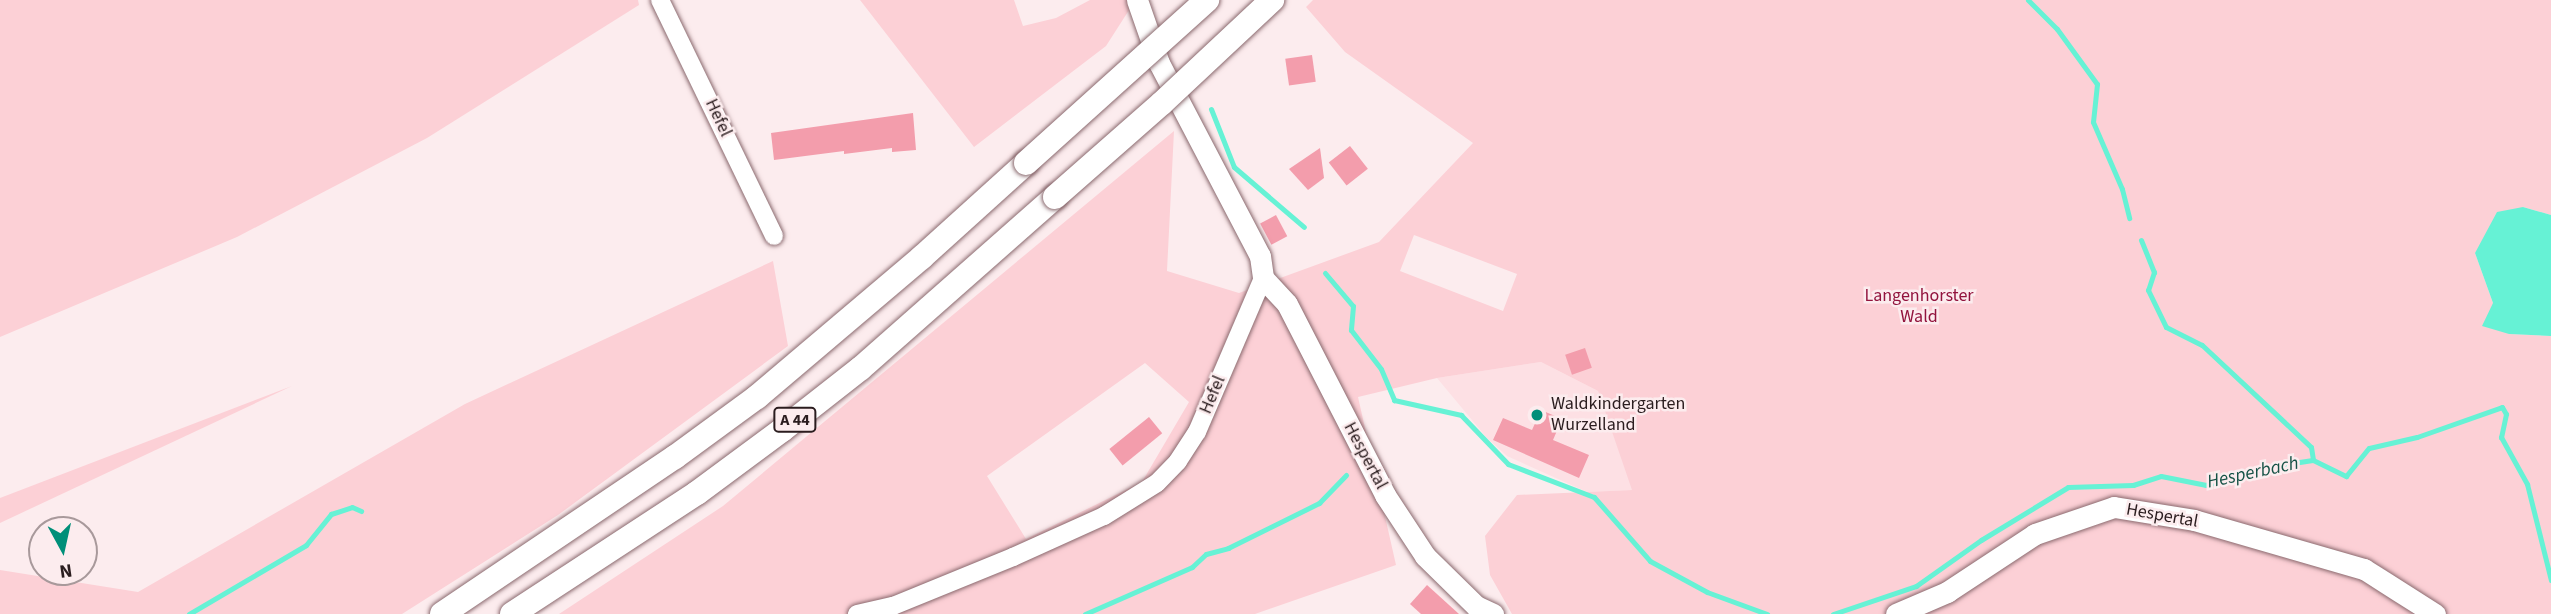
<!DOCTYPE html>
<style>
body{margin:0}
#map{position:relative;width:2551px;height:614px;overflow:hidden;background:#fcecee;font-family:"Source Sans 3",sans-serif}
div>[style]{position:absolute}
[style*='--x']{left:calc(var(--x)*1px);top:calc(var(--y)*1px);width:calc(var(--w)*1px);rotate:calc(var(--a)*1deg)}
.built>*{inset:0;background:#fde0e4}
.green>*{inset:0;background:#fcd0d6}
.water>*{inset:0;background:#66f2d5}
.stream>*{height:5px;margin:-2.5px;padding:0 2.5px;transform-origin:2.5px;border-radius:2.5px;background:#66f2d5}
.building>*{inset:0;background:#f39dac;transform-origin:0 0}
.roads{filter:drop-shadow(0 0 2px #8a696e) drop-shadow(0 0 2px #8a696e)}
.minor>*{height:18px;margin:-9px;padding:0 9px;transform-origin:9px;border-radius:9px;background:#fff}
.major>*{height:21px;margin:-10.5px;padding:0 10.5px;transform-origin:10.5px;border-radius:10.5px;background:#fff}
.highway>*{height:24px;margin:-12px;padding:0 12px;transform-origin:12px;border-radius:12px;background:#fff}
.bridges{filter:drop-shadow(0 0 2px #8a696e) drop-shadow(0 0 2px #8a696e)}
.highway-bridge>*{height:24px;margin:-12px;padding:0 12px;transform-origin:12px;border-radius:12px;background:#fff}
.dots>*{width:19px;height:19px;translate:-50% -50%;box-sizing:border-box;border:4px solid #fcecee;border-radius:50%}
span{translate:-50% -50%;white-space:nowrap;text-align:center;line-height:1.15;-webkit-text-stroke:5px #fcecee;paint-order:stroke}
.shield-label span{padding:2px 5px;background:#fcecee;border:2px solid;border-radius:5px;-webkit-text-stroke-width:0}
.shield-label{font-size:16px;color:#2b1d1f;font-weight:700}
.street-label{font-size:18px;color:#2b1d1f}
.park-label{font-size:18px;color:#92143e}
.poi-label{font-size:18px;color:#2b1d1f}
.left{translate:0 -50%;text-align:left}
.water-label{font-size:19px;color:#155145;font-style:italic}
.north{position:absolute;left:28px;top:516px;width:70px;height:70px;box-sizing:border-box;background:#fcecee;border:2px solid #a8999b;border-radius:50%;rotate:172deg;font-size:19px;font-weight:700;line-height:28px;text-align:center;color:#2b1d1f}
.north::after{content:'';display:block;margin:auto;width:24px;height:32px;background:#008f79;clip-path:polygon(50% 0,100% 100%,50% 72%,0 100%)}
</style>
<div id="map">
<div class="built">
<i style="clip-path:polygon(1541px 362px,1598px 391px,1633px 490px,1587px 492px,1507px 456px,1487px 438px,1437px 378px)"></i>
</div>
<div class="green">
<i style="clip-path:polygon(0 0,638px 0,639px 5px,427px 138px,237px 237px,0 337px)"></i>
<i style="clip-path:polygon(860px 0,1014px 0,1023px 26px,1056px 18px,1090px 0,1129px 0,1131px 7px,1106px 46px,974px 147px)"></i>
<i style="clip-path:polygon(evenodd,1313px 0,2551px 0,2551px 215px,2523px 207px,2475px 253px,2493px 303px,2509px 334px,2551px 336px,2551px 614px,1512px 614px,1490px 575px,1485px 536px,1517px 495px,1632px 490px,1598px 391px,1541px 362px,1437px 378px,1358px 397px,1396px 565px,1255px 614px,559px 614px,723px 506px,1174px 131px,1167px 271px,1239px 293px,1379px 242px,1473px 143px,1345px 52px,1306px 7px,1313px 0,1414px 235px,1517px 274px,1503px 311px,1400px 271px,1414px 235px,1313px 0,1145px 363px,1189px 402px,1142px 482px,1026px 539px,987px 476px,1145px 363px)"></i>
<i style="clip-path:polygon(773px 261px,788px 346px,558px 515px,402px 614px,0 614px,0 570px,138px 592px,465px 404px)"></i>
<i style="clip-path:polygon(292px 386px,0 523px,0 498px)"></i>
</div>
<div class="water">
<i style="clip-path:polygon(2523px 207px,2551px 215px,2551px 336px,2509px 334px,2482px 326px,2493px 303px,2475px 253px,2497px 212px)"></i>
</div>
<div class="stream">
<i style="--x:2028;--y:0;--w:41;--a:45"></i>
<i style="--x:2057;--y:29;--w:68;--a:54"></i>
<i style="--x:2097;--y:84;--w:38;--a:96"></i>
<i style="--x:2093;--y:122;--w:73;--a:66.6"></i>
<i style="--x:2122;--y:189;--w:30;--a:76"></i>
<i style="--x:1211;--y:109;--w:62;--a:68.4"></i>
<i style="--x:1234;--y:167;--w:92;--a:40.6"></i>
<i style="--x:2141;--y:240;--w:35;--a:68"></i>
<i style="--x:2154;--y:272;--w:19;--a:108"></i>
<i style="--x:2148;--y:290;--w:41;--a:64.1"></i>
<i style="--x:2166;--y:327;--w:40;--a:26.6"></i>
<i style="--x:2202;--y:345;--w:149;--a:43.1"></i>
<i style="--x:2311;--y:447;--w:13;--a:81"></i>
<i style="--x:1325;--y:273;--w:43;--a:49.7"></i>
<i style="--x:1353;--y:306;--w:24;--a:95"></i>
<i style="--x:1351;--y:330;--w:49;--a:52.4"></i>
<i style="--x:1381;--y:369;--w:34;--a:67"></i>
<i style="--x:1394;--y:400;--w:69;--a:12.6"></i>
<i style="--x:1461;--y:415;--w:68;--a:46.2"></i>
<i style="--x:1508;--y:464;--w:92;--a:21"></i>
<i style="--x:1594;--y:497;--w:85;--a:48.8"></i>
<i style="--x:1650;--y:561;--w:65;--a:28.5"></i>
<i style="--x:1707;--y:592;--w:64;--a:20.1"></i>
<i style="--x:189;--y:614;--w:136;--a:-30.5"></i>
<i style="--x:306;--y:545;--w:40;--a:-51"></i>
<i style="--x:331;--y:514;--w:22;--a:-18"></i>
<i style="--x:352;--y:507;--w:10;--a:24"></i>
<i style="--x:1085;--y:614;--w:117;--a:-23.7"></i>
<i style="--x:1192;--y:567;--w:19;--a:-43"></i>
<i style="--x:1206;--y:554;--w:23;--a:-15"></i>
<i style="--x:1228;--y:548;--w:102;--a:-26.3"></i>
<i style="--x:1319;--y:503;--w:39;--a:-46"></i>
<i style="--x:1833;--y:614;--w:88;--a:-18.6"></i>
<i style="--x:1916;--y:586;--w:80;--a:-35.3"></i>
<i style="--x:1981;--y:540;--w:102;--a:-31.3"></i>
<i style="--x:2068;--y:487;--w:65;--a:-1.8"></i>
<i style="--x:2133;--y:485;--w:29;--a:-18"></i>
<i style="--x:2161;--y:476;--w:46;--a:11.3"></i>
<i style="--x:2206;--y:485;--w:70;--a:-15.8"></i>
<i style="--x:2273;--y:466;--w:40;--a:-8.5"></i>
<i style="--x:2313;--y:460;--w:37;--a:26"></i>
<i style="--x:2346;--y:476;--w:36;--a:-51"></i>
<i style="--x:2369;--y:448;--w:49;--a:-12.9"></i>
<i style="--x:2417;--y:437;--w:90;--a:-19.4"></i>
<i style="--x:2502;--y:407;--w:8;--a:60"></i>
<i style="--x:2506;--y:414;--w:24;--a:102"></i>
<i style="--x:2501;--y:437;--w:54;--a:61"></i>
<i style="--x:2527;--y:484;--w:99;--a:76"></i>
</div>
<div class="building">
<i style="left:1312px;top:55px;width:27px;height:27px;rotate:82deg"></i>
<i style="clip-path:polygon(913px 113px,916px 150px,892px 152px,892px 148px,844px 154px,844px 151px,774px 160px,771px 133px)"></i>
<i style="left:1350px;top:146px;width:29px;height:27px;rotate:52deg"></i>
<i style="clip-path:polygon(1320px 148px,1324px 178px,1308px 190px,1289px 169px)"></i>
<i style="left:1276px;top:215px;width:24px;height:18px;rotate:62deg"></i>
<i style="left:1585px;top:348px;width:21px;height:21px;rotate:71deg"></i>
<i style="clip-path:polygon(1541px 410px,1562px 419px,1553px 440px,1589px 455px,1579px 478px,1493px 440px,1503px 418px,1532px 430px)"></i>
<i style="left:1149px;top:417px;width:21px;height:51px;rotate:51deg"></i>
<i style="clip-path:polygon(1427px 585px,1459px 614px,1421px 614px,1410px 604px)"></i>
</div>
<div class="roads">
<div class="minor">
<i style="--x:660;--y:0;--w:262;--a:64.2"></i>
<i style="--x:857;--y:614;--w:37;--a:-13"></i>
<i style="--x:893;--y:606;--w:130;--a:-22.2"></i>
<i style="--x:1013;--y:557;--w:100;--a:-24.3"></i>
<i style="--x:1104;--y:516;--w:62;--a:-31.9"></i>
<i style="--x:1157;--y:483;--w:30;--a:-46"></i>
<i style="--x:1178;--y:461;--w:35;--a:-57"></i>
<i style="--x:1197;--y:432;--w:168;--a:-66.8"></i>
</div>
<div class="major">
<i style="--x:1137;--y:0;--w:67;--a:70.8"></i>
<i style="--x:1159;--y:63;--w:218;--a:62.4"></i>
<i style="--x:1260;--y:256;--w:22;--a:82"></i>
<i style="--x:1263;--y:278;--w:35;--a:47"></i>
<i style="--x:1287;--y:304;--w:215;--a:62.8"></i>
<i style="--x:1385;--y:495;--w:73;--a:56.7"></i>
<i style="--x:1425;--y:556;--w:71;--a:44.4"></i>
<i style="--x:1476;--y:606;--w:19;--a:25"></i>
<i style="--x:1896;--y:614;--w:56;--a:-23.3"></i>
<i style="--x:1947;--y:592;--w:105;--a:-33.4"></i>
<i style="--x:2035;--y:534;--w:83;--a:-18.9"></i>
<i style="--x:2114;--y:507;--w:81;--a:9.2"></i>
<i style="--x:2194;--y:520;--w:177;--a:16.1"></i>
<i style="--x:2364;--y:569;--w:84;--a:32.4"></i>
</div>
<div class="highway">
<i style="--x:442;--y:614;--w:281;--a:-34"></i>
<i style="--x:675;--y:457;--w:102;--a:-36.2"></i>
<i style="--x:757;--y:397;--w:216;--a:-40.3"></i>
<i style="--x:922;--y:257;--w:140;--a:-42.1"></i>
<i style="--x:512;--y:614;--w:221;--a:-33.2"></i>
<i style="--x:697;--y:493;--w:106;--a:-36.5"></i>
<i style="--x:782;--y:430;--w:100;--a:-38.1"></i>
<i style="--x:861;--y:368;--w:259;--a:-41.4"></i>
</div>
</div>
<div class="bridges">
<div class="highway-bridge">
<i style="--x:1026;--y:163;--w:244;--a:-42"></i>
<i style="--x:1055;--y:197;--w:142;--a:-41.3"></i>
<i style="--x:1162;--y:103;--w:151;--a:-43.1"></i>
</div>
</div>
<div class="dots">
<i style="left:1537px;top:415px;background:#008f79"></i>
</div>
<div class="shield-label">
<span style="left:795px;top:420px">A 44</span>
</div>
<div class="street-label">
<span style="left:718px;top:118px;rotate:65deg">Hefel</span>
<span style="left:1213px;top:395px;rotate:-67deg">Hefel</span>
<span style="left:1365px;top:456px;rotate:62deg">Hespertal</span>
<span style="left:2162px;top:516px;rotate:10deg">Hespertal</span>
</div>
<div class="park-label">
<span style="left:1919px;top:307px">Langenhorster<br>Wald</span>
</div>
<div class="poi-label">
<span class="left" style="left:1551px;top:415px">Waldkindergarten<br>Wurzelland</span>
</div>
<div class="water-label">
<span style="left:2253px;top:473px;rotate:-12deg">Hesperbach</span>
</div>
<div class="north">N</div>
</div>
